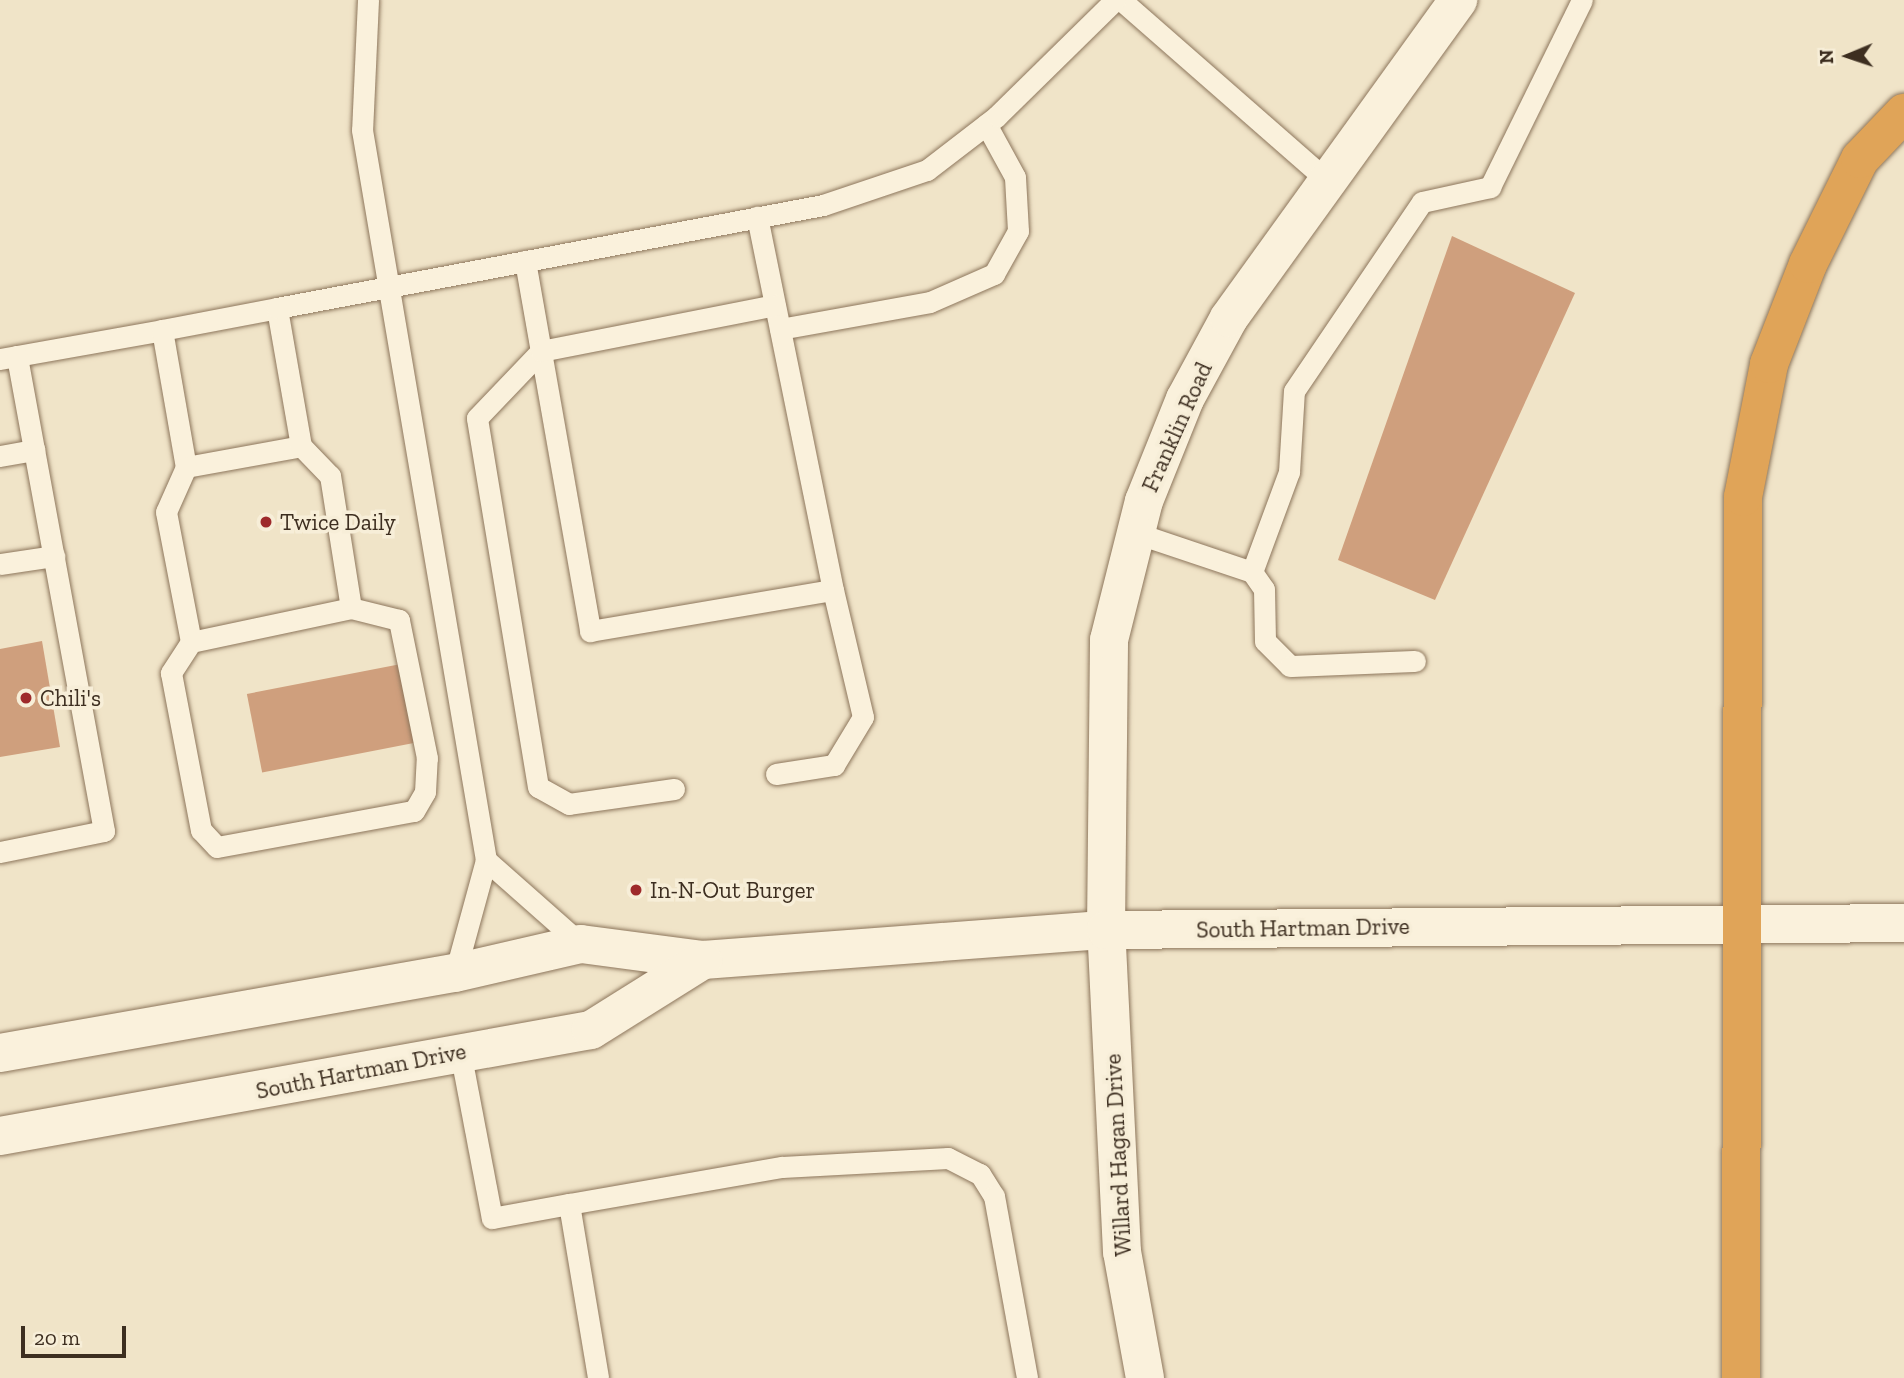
<!DOCTYPE html>
<style>
body{margin:0}
#map{position:relative;width:1904px;height:1378px;overflow:hidden;background:#f0e4c8;font-family:"Zilla Slab",serif}
div>[style]{position:absolute}
[style*='--x']{left:calc(var(--x)*1px);top:calc(var(--y)*1px);width:calc(var(--w)*1px);rotate:calc(var(--a)*1deg)}
.building>*{inset:0;background:#cf9f7d;transform-origin:0 0}
.roads{filter:drop-shadow(0 0 2px #8d765c) drop-shadow(0 0 2px #8d765c)}
.service>*{height:21px;margin:-10.5px;padding:0 10.5px;transform-origin:10.5px;border-radius:10.5px;background:#faf1dc}
.tertiary>*{height:38px;margin:-19px;padding:0 19px;transform-origin:19px;border-radius:19px;background:#faf1dc}
.secondary>*{height:38px;margin:-19px;padding:0 19px;transform-origin:19px;border-radius:19px;background:#faf1dc}
.motorway>*{height:38px;margin:-19px;padding:0 19px;transform-origin:19px;border-radius:19px;background:#e0a458}
.dots>*{width:19px;height:19px;translate:-50% -50%;box-sizing:border-box;border:4px solid #f7eed8;border-radius:50%}
span{translate:-50% -50%;white-space:nowrap;text-align:center;line-height:1.15;-webkit-text-stroke:7px #f7eed8;paint-order:stroke}
.street-label{font-size:23px;color:#3d2e20}
.poi-label{font-size:23px;color:#3d2e20}
.left{translate:0 -50%;text-align:left}
.north{position:absolute;left:1813px;top:21px;width:70px;height:70px;-webkit-text-stroke:5px #f7eed8;paint-order:stroke;rotate:268deg;font-size:19px;font-weight:700;line-height:28px;text-align:center;color:#3d2e20}
.north::after{content:'';display:block;margin:auto;width:24px;height:32px;background:#3d2e20;clip-path:polygon(50% 0,100% 100%,50% 72%,0 100%)}
.scale{position:absolute;left:21px;top:1326px;width:105px;height:32px;box-sizing:border-box;border:4px solid #3d2e20;border-top:0;padding-left:9px;font-size:21px;line-height:24px;white-space:nowrap;color:#3d2e20;-webkit-text-stroke:5px #f7eed8;paint-order:stroke}
</style>
<div id="map">
<div class="building">
<i style="clip-path:polygon(1452px 236px,1575px 293px,1435px 600px,1338px 560px)"></i>
<i style="clip-path:polygon(42px 641px,60px 747px,0 757px,0 649px)"></i>
<i style="left:401px;top:664px;width:80px;height:157px;rotate:79deg"></i>
</div>
<div class="roads">
<div class="service">
<i style="--x:368;--y:0;--w:130;--a:92.6"></i>
<i style="--x:362;--y:130;--w:740;--a:80.36"></i>
<i style="--x:486;--y:860;--w:117;--a:105.3"></i>
<i style="--x:1121;--y:0;--w:275;--a:41.2"></i>
<i style="--x:525;--y:261;--w:376;--a:80"></i>
<i style="--x:590;--y:631;--w:246;--a:-9.6"></i>
<i style="--x:833;--y:590;--w:381;--a:-101.5"></i>
<i style="--x:780;--y:329;--w:152;--a:-10.2"></i>
<i style="--x:930;--y:302;--w:70;--a:-23.6"></i>
<i style="--x:994;--y:274;--w:49;--a:-60.8"></i>
<i style="--x:1018;--y:231;--w:54;--a:-93.2"></i>
<i style="--x:1015;--y:177;--w:60;--a:-118.7"></i>
<i style="--x:162;--y:330;--w:117;--a:-10.8"></i>
<i style="--x:0;--y:359;--w:165;--a:-10.1"></i>
<i style="--x:162;--y:330;--w:139;--a:80.1"></i>
<i style="--x:186;--y:467;--w:117;--a:-10.3"></i>
<i style="--x:301;--y:446;--w:140;--a:-99.9"></i>
<i style="--x:277;--y:308;--w:556;--a:-10.68"></i>
<i style="--x:823;--y:205;--w:110;--a:-18.6"></i>
<i style="--x:927;--y:170;--w:88;--a:-37.6"></i>
<i style="--x:997;--y:116;--w:165;--a:-44.5"></i>
<i style="--x:0;--y:456;--w:35;--a:-10"></i>
<i style="--x:186;--y:467;--w:49;--a:114"></i>
<i style="--x:166;--y:512;--w:132;--a:79.1"></i>
<i style="--x:191;--y:642;--w:164;--a:-12"></i>
<i style="--x:351;--y:608;--w:134;--a:-99"></i>
<i style="--x:330;--y:476;--w:42;--a:-134"></i>
<i style="--x:1136;--y:533;--w:122;--a:18.6"></i>
<i style="--x:1252;--y:572;--w:21;--a:55"></i>
<i style="--x:1264;--y:589;--w:52;--a:88.9"></i>
<i style="--x:1265;--y:641;--w:35;--a:45"></i>
<i style="--x:1290;--y:666;--w:125;--a:-2.3"></i>
<i style="--x:0;--y:564;--w:55;--a:-8.4"></i>
<i style="--x:1252;--y:572;--w:107;--a:-69.7"></i>
<i style="--x:1289;--y:472;--w:81;--a:-86.5"></i>
<i style="--x:1294;--y:391;--w:228;--a:-55.9"></i>
<i style="--x:1422;--y:202;--w:70;--a:-12.4"></i>
<i style="--x:1490;--y:187;--w:208;--a:-63.8"></i>
<i style="--x:191;--y:642;--w:37;--a:123"></i>
<i style="--x:171;--y:673;--w:160;--a:79.2"></i>
<i style="--x:201;--y:830;--w:23;--a:47"></i>
<i style="--x:217;--y:847;--w:200;--a:-10.4"></i>
<i style="--x:414;--y:811;--w:22;--a:-60"></i>
<i style="--x:425;--y:792;--w:34;--a:-87"></i>
<i style="--x:427;--y:758;--w:141;--a:-101.5"></i>
<i style="--x:399;--y:620;--w:49;--a:-166"></i>
<i style="--x:776;--y:774;--w:59;--a:-8.8"></i>
<i style="--x:834;--y:765;--w:56;--a:-58.9"></i>
<i style="--x:863;--y:717;--w:130;--a:-103.3"></i>
<i style="--x:674;--y:789;--w:106;--a:171.9"></i>
<i style="--x:569;--y:804;--w:35;--a:-151"></i>
<i style="--x:538;--y:787;--w:374;--a:-99.4"></i>
<i style="--x:477;--y:418;--w:93;--a:-46.3"></i>
<i style="--x:541;--y:351;--w:238;--a:-11.1"></i>
<i style="--x:0;--y:852;--w:106;--a:-11.4"></i>
<i style="--x:104;--y:831;--w:483;--a:-100.4"></i>
<i style="--x:486;--y:860;--w:127;--a:41.5"></i>
<i style="--x:460;--y:1051;--w:170;--a:79.2"></i>
<i style="--x:492;--y:1218;--w:78;--a:-10.3"></i>
<i style="--x:569;--y:1204;--w:176;--a:80.5"></i>
<i style="--x:569;--y:1204;--w:216;--a:-9.9"></i>
<i style="--x:782;--y:1167;--w:166;--a:-3.1"></i>
<i style="--x:948;--y:1158;--w:36;--a:27"></i>
<i style="--x:980;--y:1174;--w:26;--a:58"></i>
<i style="--x:994;--y:1196;--w:185;--a:79.7"></i>
</div>
<div class="tertiary">
<i style="--x:1145;--y:1378;--w:128;--a:-100.3"></i>
<i style="--x:1122;--y:1252;--w:322;--a:-92.8"></i>
<i style="--x:1106;--y:930;--w:290;--a:-89.4"></i>
<i style="--x:1109;--y:640;--w:143;--a:-75.9"></i>
<i style="--x:1144;--y:501;--w:110;--a:-68.1"></i>
<i style="--x:1185;--y:399;--w:92;--a:-61.5"></i>
<i style="--x:1229;--y:318;--w:392;--a:-54.2"></i>
</div>
<div class="secondary">
<i style="--x:0;--y:1053;--w:462;--a:-10"></i>
<i style="--x:455;--y:973;--w:129;--a:-13"></i>
<i style="--x:581;--y:944;--w:123;--a:7.5"></i>
<i style="--x:703;--y:960;--w:404;--a:-4.3"></i>
<i style="--x:1106;--y:930;--w:798;--a:-0.5"></i>
<i style="--x:0;--y:1136;--w:600;--a:-10.17"></i>
<i style="--x:591;--y:1030;--w:132;--a:-32"></i>
</div>
<div class="motorway">
<i style="--x:1741;--y:1378;--w:881;--a:-89.87"></i>
<i style="--x:1743;--y:497;--w:136;--a:-78.9"></i>
<i style="--x:1769;--y:364;--w:107;--a:-68.7"></i>
<i style="--x:1808;--y:264;--w:117;--a:-63.7"></i>
<i style="--x:1860;--y:159;--w:64;--a:-46.3"></i>
</div>
</div>
<div class="dots">
<i style="left:266px;top:522px;background:#9e2a2b"></i>
<i style="left:26px;top:698px;background:#9e2a2b"></i>
<i style="left:636px;top:890px;background:#9e2a2b"></i>
</div>
<div class="street-label">
<span style="left:1177px;top:427px;rotate:-66deg">Franklin Road</span>
<span style="left:1303px;top:928px;rotate:-1deg">South Hartman Drive</span>
<span style="left:361px;top:1071px;rotate:-11deg">South Hartman Drive</span>
<span style="left:1118px;top:1155px;rotate:-93deg">Willard Hagan Drive</span>
</div>
<div class="poi-label">
<span class="left" style="left:280px;top:522px">Twice Daily</span>
<span class="left" style="left:40px;top:698px">Chili's</span>
<span class="left" style="left:650px;top:890px">In-N-Out Burger</span>
</div>
<div class="north">N</div>
<div class="scale">20 m</div>
</div>
